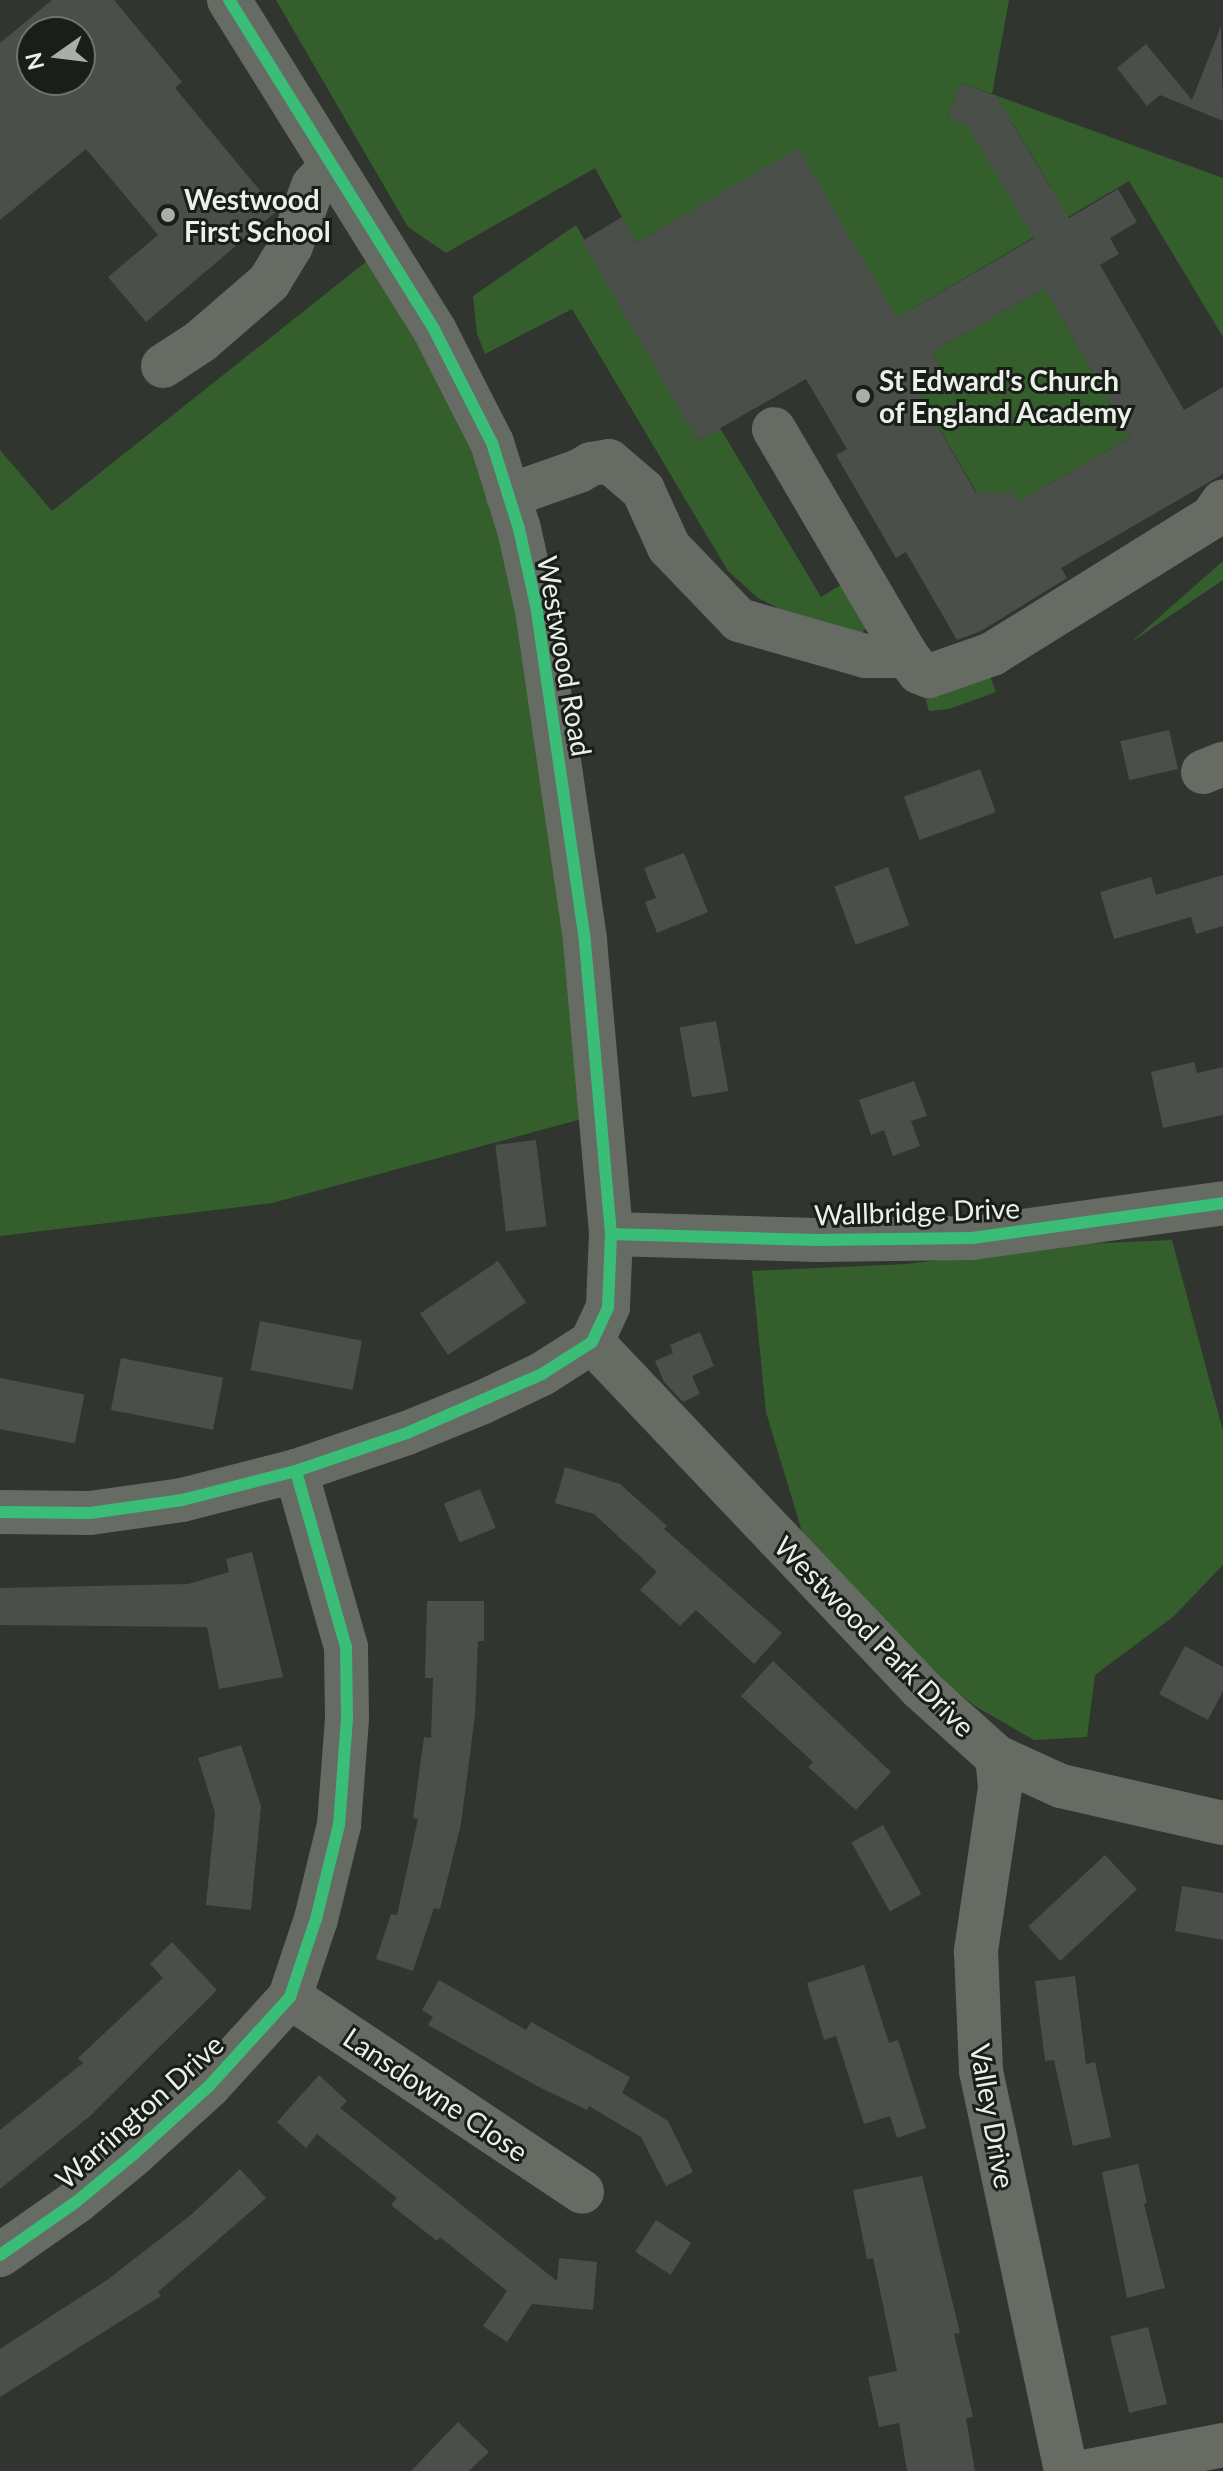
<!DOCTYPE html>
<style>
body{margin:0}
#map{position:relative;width:1223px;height:2471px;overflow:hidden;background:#30352f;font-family:Lato,sans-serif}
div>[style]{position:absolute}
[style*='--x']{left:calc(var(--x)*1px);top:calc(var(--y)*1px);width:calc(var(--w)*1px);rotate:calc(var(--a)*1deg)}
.green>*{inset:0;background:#345f2d}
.building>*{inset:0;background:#4a4f49;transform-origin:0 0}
.minor>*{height:44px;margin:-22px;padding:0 22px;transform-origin:22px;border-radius:22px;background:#666c64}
.cycleway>*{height:12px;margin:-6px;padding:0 6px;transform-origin:6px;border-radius:6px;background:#3abd76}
.dots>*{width:22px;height:22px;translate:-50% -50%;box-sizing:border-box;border:4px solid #191e18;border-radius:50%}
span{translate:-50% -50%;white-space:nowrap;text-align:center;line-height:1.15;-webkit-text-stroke:6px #191e18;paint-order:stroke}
.poi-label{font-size:28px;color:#eaf1e9;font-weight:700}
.left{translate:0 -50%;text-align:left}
.street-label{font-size:28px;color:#eaf1e9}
.north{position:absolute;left:16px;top:16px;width:80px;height:80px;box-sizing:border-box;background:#191e18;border:2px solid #6d726c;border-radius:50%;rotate:256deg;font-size:22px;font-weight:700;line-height:32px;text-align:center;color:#eaf1e9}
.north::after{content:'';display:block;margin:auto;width:28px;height:36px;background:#a9afa8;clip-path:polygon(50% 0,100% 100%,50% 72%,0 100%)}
</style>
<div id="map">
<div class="green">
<i style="clip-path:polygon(evenodd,276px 0,1009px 0,992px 94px,1223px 178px,1223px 337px,1129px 181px,880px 328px,798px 149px,636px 243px,595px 168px,446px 253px,408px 227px,276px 0,961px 83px,992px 94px,980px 129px,948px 118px,961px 83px,276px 0,1012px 122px,1052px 189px,1018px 209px,978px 142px,1012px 122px)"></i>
<i style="clip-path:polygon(576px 225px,698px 441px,720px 428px,821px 597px,849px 580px,867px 626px,863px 632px,853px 633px,792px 615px,758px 598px,728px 571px,572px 309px,485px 354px,477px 334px,473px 296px)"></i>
<i style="clip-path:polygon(367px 261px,508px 496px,600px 1114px,272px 1203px,0 1236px,0 450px,52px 511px)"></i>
<i style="clip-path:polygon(1045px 288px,1130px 438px,1020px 501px,1012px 493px,994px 493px,981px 500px,917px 390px,945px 375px,932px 352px)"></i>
<i style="clip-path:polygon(1223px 561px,1223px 580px,1130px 643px)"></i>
<i style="clip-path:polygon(988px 671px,996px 692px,949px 709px,929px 711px,923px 689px)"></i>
<i style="clip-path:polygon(1172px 1240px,1223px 1431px,1223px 1565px,1174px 1616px,1095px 1675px,1087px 1737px,1034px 1740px,975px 1706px,904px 1650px,809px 1555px,766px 1412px,752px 1271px,907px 1264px,1058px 1245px)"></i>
</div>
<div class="building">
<i style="clip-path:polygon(evenodd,52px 0,114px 0,182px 82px,175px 88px,277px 211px,146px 322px,108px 277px,158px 235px,86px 149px,0 220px,0 43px,52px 0,32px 32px,80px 32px,80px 80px,32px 80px,32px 32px)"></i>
<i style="clip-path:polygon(1221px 26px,1223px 121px,1160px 95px,1147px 106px,1117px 68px,1146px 44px,1192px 100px)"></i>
<i style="clip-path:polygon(evenodd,961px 83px,996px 96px,1069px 218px,1118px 189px,1137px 222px,1110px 238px,1119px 254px,1100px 265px,1184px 410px,1223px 387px,1223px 474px,1061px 568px,1067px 578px,981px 631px,957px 640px,906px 552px,896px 558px,836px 455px,847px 449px,806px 379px,698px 441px,582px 241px,622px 217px,636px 243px,798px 148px,897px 318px,1034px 238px,967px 125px,948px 118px,961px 83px,1045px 288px,1130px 438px,1020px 501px,1012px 493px,976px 493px,917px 390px,945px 375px,932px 352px,1045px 288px)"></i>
<i style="left:1169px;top:730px;width:40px;height:50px;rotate:77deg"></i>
<i style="left:980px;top:769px;width:46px;height:81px;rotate:70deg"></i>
<i style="clip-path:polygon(684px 853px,708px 912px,657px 933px,645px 902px,656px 898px,644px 868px)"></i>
<i style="left:888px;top:867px;width:62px;height:57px;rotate:70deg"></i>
<i style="clip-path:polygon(1223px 875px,1223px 926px,1196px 934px,1191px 917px,1114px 939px,1100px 892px,1151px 877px,1156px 895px)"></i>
<i style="left:716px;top:1021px;width:71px;height:37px;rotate:80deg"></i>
<i style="clip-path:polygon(1194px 1062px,1197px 1073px,1223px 1067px,1223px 1115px,1163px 1128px,1151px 1072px)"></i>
<i style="clip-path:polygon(914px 1081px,927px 1116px,911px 1121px,920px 1146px,893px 1156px,884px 1130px,871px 1135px,859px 1100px)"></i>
<i style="left:536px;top:1140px;width:87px;height:41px;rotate:83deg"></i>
<i style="left:498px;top:1261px;width:50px;height:94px;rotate:56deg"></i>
<i style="left:260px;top:1321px;width:104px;height:50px;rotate:11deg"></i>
<i style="clip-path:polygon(700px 1332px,714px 1366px,692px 1376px,700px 1394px,683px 1402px,664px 1382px,655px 1361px,673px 1353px,670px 1345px)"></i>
<i style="left:121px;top:1358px;width:104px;height:53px;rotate:11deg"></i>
<i style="left:0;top:1378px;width:86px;height:50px;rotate:11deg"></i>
<i style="clip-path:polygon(565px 1467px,620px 1484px,667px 1526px,664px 1529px,782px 1633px,754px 1664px,696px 1610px,680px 1626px,640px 1590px,657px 1572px,594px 1514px,555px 1503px)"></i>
<i style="left:480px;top:1489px;width:42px;height:39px;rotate:68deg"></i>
<i style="clip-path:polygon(252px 1552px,283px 1677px,219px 1689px,207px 1627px,0 1625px,0 1588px,188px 1584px,229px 1572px,226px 1559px)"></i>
<i style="clip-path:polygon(427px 1601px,484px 1601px,484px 1641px,478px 1641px,475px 1715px,461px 1824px,440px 1909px,434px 1908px,413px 1971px,376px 1959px,391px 1914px,397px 1915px,418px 1819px,413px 1818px,424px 1737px,431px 1738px,433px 1678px,425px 1678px)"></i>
<i style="clip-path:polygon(1185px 1646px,1223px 1667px,1223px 1691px,1208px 1720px,1159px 1694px)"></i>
<i style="clip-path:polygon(773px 1661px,891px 1772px,856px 1810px,808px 1767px,813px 1762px,741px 1696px)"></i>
<i style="clip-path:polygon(241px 1745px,261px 1806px,251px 1910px,206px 1905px,215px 1813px,198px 1758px)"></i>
<i style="left:883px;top:1825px;width:79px;height:36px;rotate:61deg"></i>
<i style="left:1105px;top:1855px;width:47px;height:105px;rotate:47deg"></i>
<i style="clip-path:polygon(1182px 1886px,1223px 1893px,1223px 1940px,1175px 1931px)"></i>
<i style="clip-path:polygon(172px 1942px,217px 1990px,90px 2116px,0 2189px,0 2130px,83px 2063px,78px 2058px,163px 1978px,150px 1964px)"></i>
<i style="clip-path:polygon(864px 1965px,889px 2043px,898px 2040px,926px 2128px,897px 2138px,890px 2116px,864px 2124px,836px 2036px,824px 2040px,807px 1983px)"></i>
<i style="clip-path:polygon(1075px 1976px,1086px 2064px,1095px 2062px,1111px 2137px,1073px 2146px,1054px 2060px,1045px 2061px,1035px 1981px)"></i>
<i style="clip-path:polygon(439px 1980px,526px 2030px,531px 2022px,630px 2077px,622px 2093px,668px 2121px,693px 2172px,666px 2186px,641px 2137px,589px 2106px,587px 2110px,537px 2086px,428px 2025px,433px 2017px,422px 2010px)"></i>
<i style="clip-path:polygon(319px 2075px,347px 2101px,340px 2108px,557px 2281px,559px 2258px,597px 2262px,593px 2310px,532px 2304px,507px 2342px,483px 2326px,507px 2291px,440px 2237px,437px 2241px,391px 2205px,397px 2198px,317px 2134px,306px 2148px,277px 2122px)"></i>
<i style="clip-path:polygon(1138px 2164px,1147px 2203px,1144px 2204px,1165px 2288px,1127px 2298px,1102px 2172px)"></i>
<i style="clip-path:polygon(240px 2169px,266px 2198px,158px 2292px,161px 2296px,0 2397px,0 2349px,107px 2280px,192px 2214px)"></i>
<i style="clip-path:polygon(922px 2176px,960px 2333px,954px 2334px,973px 2417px,966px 2418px,975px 2471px,907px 2471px,899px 2423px,879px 2427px,868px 2377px,897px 2371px,873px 2258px,867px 2259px,853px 2190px)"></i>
<i style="left:656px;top:2220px;width:42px;height:38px;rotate:33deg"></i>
<i style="left:1148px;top:2327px;width:79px;height:39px;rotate:76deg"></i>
<i style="clip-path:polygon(458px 2422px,489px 2452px,469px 2471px,411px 2471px)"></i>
</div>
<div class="minor">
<i style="--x:229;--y:0;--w:388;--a:58.1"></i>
<i style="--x:434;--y:329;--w:128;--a:63"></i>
<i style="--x:492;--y:443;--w:90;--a:72.6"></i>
<i style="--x:519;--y:529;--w:83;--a:77.5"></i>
<i style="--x:537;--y:610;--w:334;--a:81.7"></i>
<i style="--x:585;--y:941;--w:294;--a:84.9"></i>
<i style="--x:611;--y:1234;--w:73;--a:92.4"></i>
<i style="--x:608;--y:1307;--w:38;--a:115"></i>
<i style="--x:163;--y:366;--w:45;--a:-33.3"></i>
<i style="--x:201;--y:341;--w:90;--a:-40.9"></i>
<i style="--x:269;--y:282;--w:42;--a:-58.6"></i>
<i style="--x:291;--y:246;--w:64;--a:-69.9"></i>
<i style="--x:313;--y:186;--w:27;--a:-48"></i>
<i style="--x:508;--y:496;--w:75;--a:-19.4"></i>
<i style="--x:579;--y:471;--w:14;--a:-30"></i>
<i style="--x:591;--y:464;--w:18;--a:-9"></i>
<i style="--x:609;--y:461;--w:45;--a:40.5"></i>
<i style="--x:643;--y:490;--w:63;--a:65.5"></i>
<i style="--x:669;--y:547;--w:101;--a:46.2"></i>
<i style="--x:739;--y:620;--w:131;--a:15.9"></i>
<i style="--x:865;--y:656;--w:42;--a:0"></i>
<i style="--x:907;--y:656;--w:263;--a:-120.4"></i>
<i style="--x:907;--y:656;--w:20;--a:53"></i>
<i style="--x:919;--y:672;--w:11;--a:22"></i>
<i style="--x:929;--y:676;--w:67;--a:-19.2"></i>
<i style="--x:992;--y:654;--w:259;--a:-31.9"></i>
<i style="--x:1212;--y:517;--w:19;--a:-55"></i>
<i style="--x:1203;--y:772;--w:22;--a:-22"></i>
<i style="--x:611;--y:1234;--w:206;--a:1.7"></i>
<i style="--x:817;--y:1240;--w:155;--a:-0.7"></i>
<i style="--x:972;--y:1238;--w:253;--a:-7.9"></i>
<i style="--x:592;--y:1342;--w:477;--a:46.5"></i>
<i style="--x:920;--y:1688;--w:103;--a:41.9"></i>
<i style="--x:997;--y:1757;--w:70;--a:24.4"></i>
<i style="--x:1061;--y:1786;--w:166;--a:12.9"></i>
<i style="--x:0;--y:1512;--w:90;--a:0.6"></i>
<i style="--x:90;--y:1513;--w:93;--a:-8"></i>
<i style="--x:182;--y:1500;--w:118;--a:-14.3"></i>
<i style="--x:296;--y:1471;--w:117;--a:-18.9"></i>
<i style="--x:407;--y:1433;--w:82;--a:-22.2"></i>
<i style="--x:483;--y:1402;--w:65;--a:-25.4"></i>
<i style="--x:542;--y:1374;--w:59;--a:-32.6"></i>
<i style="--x:997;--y:1757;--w:31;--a:84"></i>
<i style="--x:1000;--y:1788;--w:165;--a:98.4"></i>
<i style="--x:976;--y:1951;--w:120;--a:87.6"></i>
<i style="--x:981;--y:2071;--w:409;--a:78"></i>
<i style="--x:290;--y:1997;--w:351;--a:33.7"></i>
<i style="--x:0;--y:2255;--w:93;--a:-34.9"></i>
<i style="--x:76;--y:2202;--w:75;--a:-39.6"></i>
<i style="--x:134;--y:2154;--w:101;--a:-42.2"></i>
<i style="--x:209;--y:2086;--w:120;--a:-47.7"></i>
<i style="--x:290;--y:1997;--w:82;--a:-71.6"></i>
<i style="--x:316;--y:1919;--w:97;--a:-76.3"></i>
<i style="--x:339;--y:1825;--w:107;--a:-85.7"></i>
<i style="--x:347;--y:1718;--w:71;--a:-90.8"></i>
<i style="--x:346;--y:1647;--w:183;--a:-105.9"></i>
<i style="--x:1088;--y:2471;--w:137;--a:-10.9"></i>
</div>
<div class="cycleway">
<i style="--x:611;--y:1234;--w:206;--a:1.7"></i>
<i style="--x:817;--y:1240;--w:155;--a:-0.7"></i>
<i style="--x:972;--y:1238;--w:253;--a:-7.9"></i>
<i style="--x:0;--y:1512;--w:90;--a:0.6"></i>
<i style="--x:90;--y:1513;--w:93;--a:-8"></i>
<i style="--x:182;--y:1500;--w:118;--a:-14.3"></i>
<i style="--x:296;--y:1471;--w:117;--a:-18.9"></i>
<i style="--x:407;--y:1433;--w:147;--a:-23.6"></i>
<i style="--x:542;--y:1374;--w:59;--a:-32.6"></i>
<i style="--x:592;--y:1342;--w:38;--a:-65"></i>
<i style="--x:608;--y:1307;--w:73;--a:-87.6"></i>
<i style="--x:611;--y:1234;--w:294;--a:-95.1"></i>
<i style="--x:585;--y:941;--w:334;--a:-98.3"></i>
<i style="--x:537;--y:610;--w:83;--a:-102.5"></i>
<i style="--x:519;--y:529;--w:90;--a:-107.4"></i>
<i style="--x:492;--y:443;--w:128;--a:-117"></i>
<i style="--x:434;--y:329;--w:388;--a:-121.9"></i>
<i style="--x:0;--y:2255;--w:93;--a:-34.9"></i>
<i style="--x:76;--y:2202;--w:75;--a:-39.6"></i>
<i style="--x:134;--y:2154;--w:101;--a:-42.2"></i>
<i style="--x:209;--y:2086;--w:120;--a:-47.7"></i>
<i style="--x:290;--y:1997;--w:82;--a:-71.6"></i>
<i style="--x:316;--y:1919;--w:97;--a:-76.3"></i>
<i style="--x:339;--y:1825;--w:107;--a:-85.7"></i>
<i style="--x:347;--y:1718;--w:71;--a:-90.8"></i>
<i style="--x:346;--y:1647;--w:183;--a:-105.9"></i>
</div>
<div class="dots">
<i style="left:168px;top:215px;background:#a9afa8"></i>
<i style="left:863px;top:396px;background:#a9afa8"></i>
</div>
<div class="poi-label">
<span class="left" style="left:184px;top:215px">Westwood<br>First School</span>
<span class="left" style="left:879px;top:396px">St Edward's Church<br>of England Academy</span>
</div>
<div class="street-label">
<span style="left:565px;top:656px;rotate:80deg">Westwood Road</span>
<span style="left:917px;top:1211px;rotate:-2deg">Wallbridge Drive</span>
<span style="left:875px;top:1636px;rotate:45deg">Westwood Park Drive</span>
<span style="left:436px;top:2094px;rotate:34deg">Lansdowne Close</span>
<span style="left:139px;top:2111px;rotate:-42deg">Warrington Drive</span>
<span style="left:993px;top:2116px;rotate:80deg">Valley Drive</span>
</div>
<div class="north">N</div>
</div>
